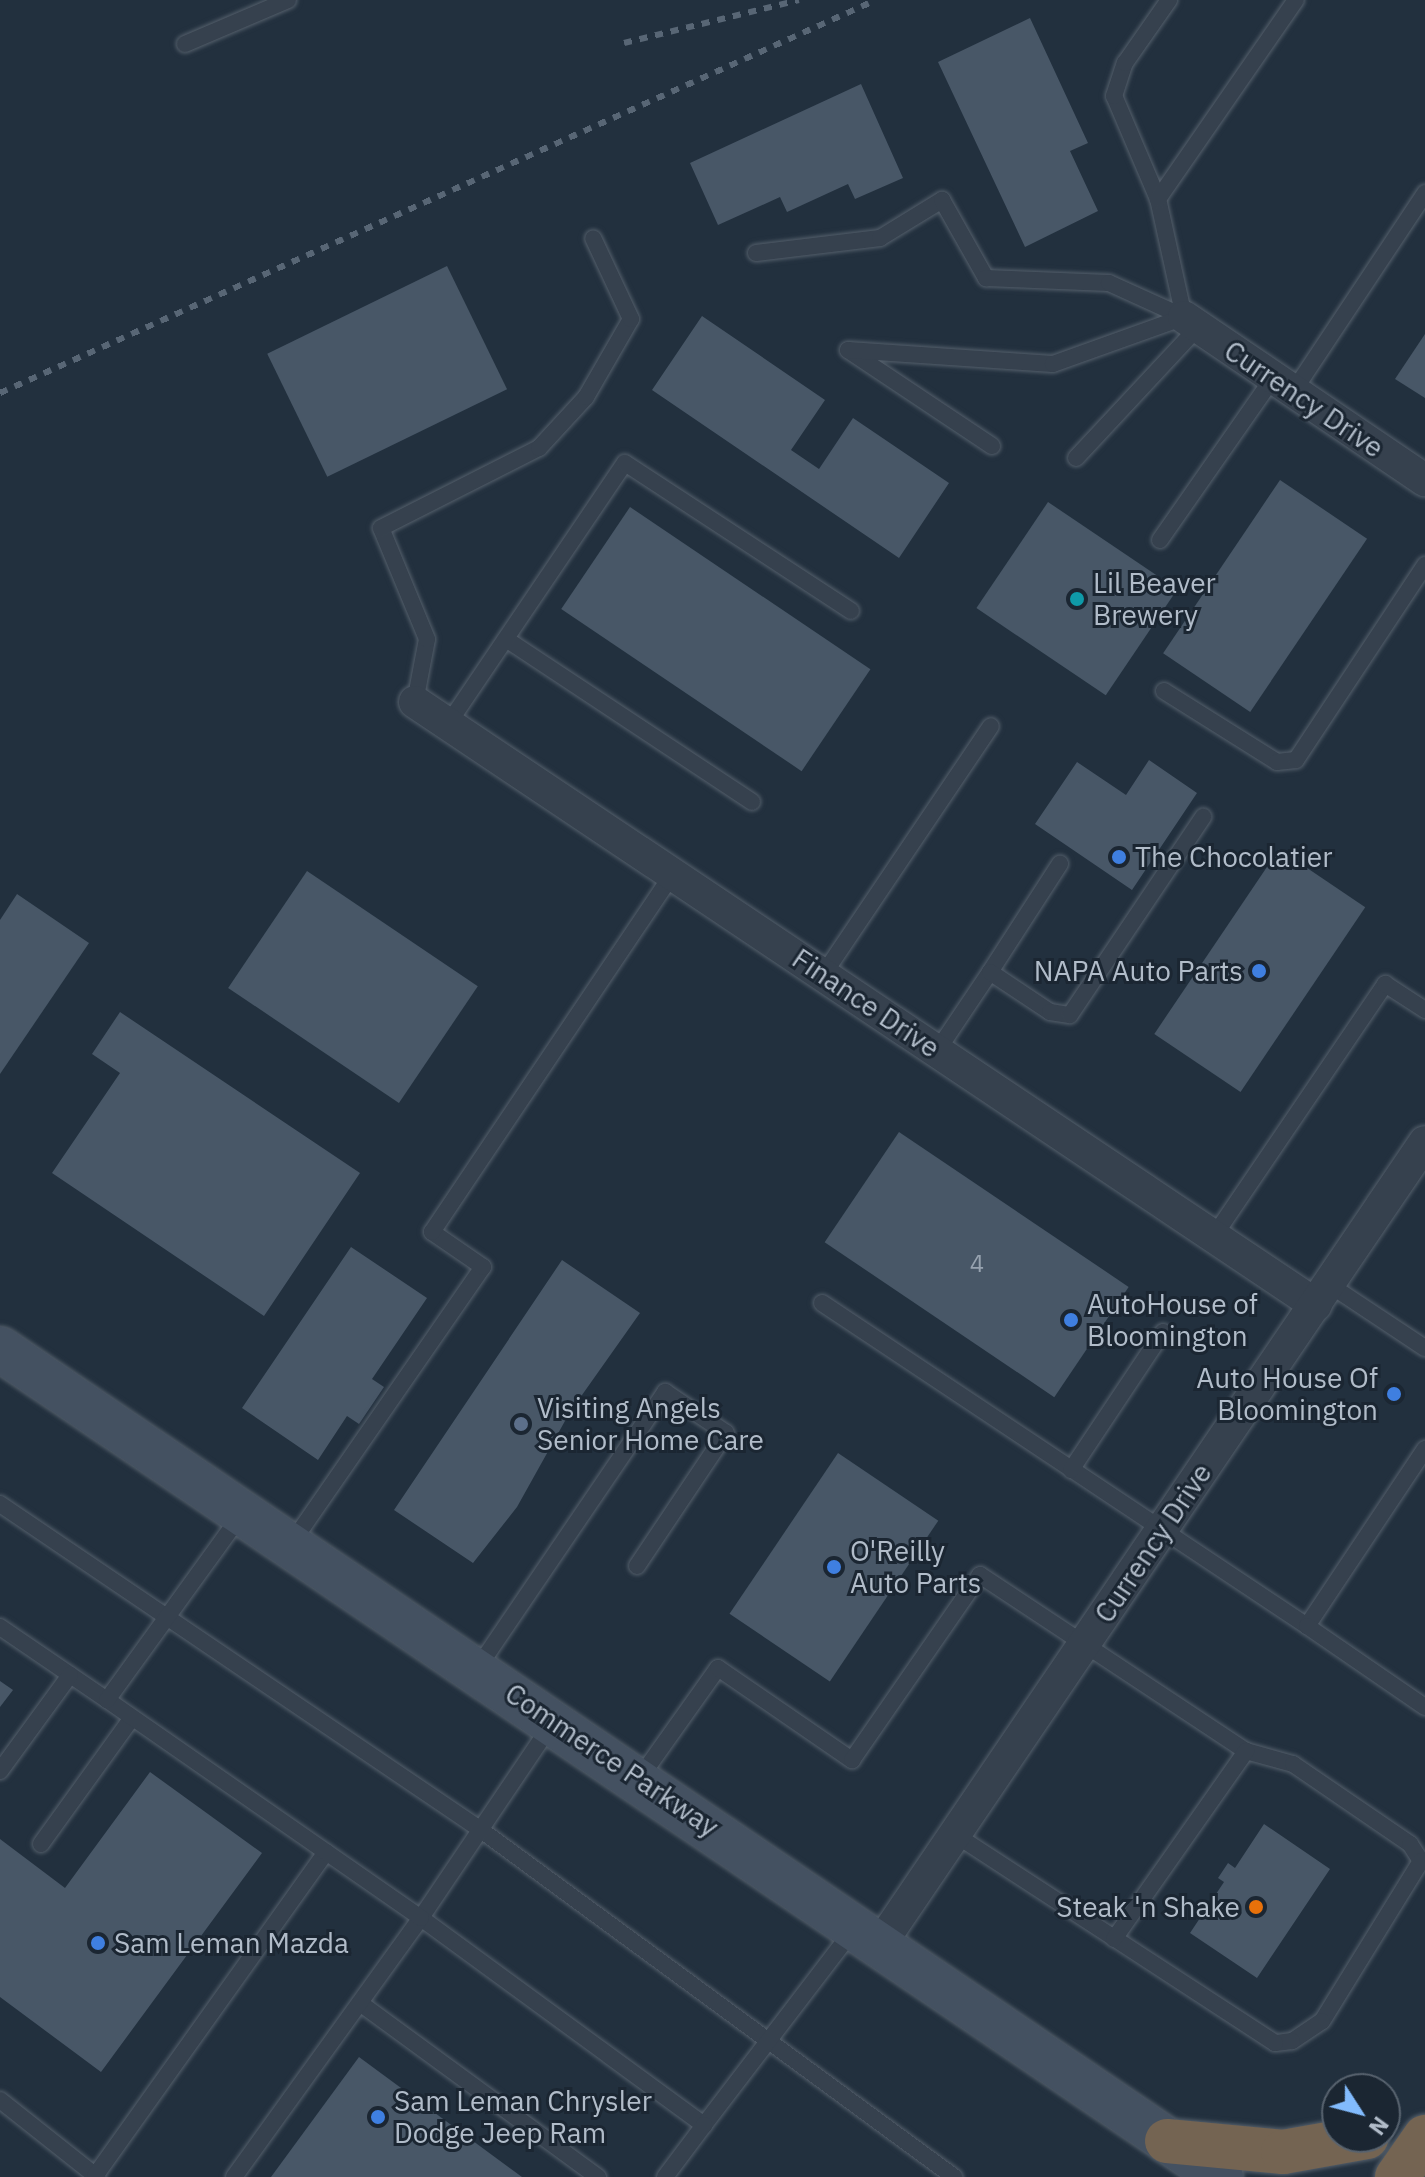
<!DOCTYPE html>
<style>
body{margin:0}
#map{position:relative;width:1425px;height:2177px;overflow:hidden;background:#22303e;font-family:"IBM Plex Sans",sans-serif}
div>[style]{position:absolute}
[style*='--x']{left:calc(var(--x)*1px);top:calc(var(--y)*1px);width:calc(var(--w)*1px);rotate:calc(var(--a)*1deg)}
.building>*{inset:0;background:#485767;transform-origin:0 0}
.roads{filter:drop-shadow(0 0 2px #545f6b) drop-shadow(0 0 2px #545f6b)}
.lane>*{height:16px;margin:-8px;padding:0 8px;transform-origin:8px;border-radius:8px;background:#36414e}
.street>*{height:32px;margin:-16px;padding:0 16px;transform-origin:16px;border-radius:16px;background:#36414e}
.secondary>*{height:44px;margin:-22px;padding:0 22px;transform-origin:22px;border-radius:22px;background:#445161}
.highway>*{height:44px;margin:-22px;padding:0 22px;transform-origin:22px;border-radius:22px;background:#746452}
.rail>*{height:6px;margin-top:-3px;transform-origin:0;background:repeating-linear-gradient(90deg,#586675 0 8px,transparent 0 16px)}
.dots>*{width:22px;height:22px;translate:-50% -50%;box-sizing:border-box;border:4px solid #1b2632;border-radius:50%}
span{translate:-50% -50%;white-space:nowrap;text-align:center;line-height:1.15;-webkit-text-stroke:6px #1b2632;paint-order:stroke}
.number-label{font-size:24px;color:#97a3b0}
.number-label span{-webkit-text-stroke-width:0}
.street-label{font-size:28px;color:#b1bcc9}
.poi-label{font-size:28px;color:#b1bcc9}
.left{translate:0 -50%;text-align:left}
.right{translate:-100% -50%;text-align:right}
.north{position:absolute;left:1321px;top:2073px;width:80px;height:80px;box-sizing:border-box;background:#1b2632;border:2px solid #57626e;border-radius:50%;rotate:126deg;font-size:22px;font-weight:700;line-height:32px;text-align:center;color:#b1bcc9}
.north::after{content:'';display:block;margin:auto;width:28px;height:36px;background:#82bbfd;clip-path:polygon(50% 0,100% 100%,50% 72%,0 100%)}
</style>
<div id="map">
<div class="building">
<i style="clip-path:polygon(1030px 18px,1088px 143px,1070px 151px,1098px 211px,1025px 247px,938px 62px)"></i>
<i style="clip-path:polygon(861px 84px,903px 178px,855px 199px,848px 184px,787px 212px,780px 197px,718px 225px,690px 163px)"></i>
<i style="left:447px;top:266px;width:137px;height:200px;rotate:64deg"></i>
<i style="clip-path:polygon(702px 316px,825px 400px,791px 450px,819px 469px,853px 418px,949px 483px,899px 558px,652px 390px)"></i>
<i style="clip-path:polygon(1425px 334px,1425px 398px,1395px 379px)"></i>
<i style="left:1280px;top:480px;width:105px;height:209px;rotate:34deg"></i>
<i style="left:1048px;top:502px;width:156px;height:128px;rotate:34deg"></i>
<i style="left:630px;top:507px;width:290px;height:123px;rotate:34deg"></i>
<i style="clip-path:polygon(1149px 760px,1197px 793px,1132px 890px,1035px 824px,1077px 762px,1126px 795px)"></i>
<i style="left:1279px;top:849px;width:104px;height:223px;rotate:34deg"></i>
<i style="left:307px;top:871px;width:206px;height:141px;rotate:34deg"></i>
<i style="clip-path:polygon(17px 894px,89px 943px,0 1074px,0 920px)"></i>
<i style="clip-path:polygon(120px 1012px,360px 1173px,264px 1316px,52px 1173px,120px 1073px,92px 1054px)"></i>
<i style="left:899px;top:1132px;width:277px;height:133px;rotate:34deg"></i>
<i style="clip-path:polygon(351px 1247px,427px 1298px,372px 1379px,384px 1387px,359px 1424px,347px 1416px,318px 1460px,242px 1408px)"></i>
<i style="clip-path:polygon(562px 1260px,640px 1313px,570px 1412px,517px 1507px,473px 1563px,394px 1510px)"></i>
<i style="left:838px;top:1453px;width:121px;height:194px;rotate:34deg"></i>
<i style="clip-path:polygon(0 1681px,13px 1690px,0 1707px)"></i>
<i style="clip-path:polygon(150px 1772px,262px 1853px,101px 2072px,0 1997px,0 1839px,65px 1888px)"></i>
<i style="clip-path:polygon(1264px 1824px,1330px 1869px,1257px 1978px,1190px 1933px,1224px 1882px,1218px 1878px,1228px 1863px,1235px 1868px)"></i>
<i style="clip-path:polygon(359px 2057px,522px 2177px,271px 2177px)"></i>
</div>
<div class="roads">
<div class="lane">
<i style="--x:185;--y:44;--w:112;--a:-23.1"></i>
<i style="--x:1158;--y:199;--w:112;--a:-113.1"></i>
<i style="--x:1114;--y:96;--w:35;--a:-72"></i>
<i style="--x:1125;--y:63;--w:77;--a:-55.1"></i>
<i style="--x:756;--y:253;--w:125;--a:-6.9"></i>
<i style="--x:880;--y:238;--w:73;--a:-31.5"></i>
<i style="--x:942;--y:200;--w:90;--a:60.6"></i>
<i style="--x:986;--y:278;--w:123;--a:2.3"></i>
<i style="--x:1109;--y:283;--w:82;--a:24.4"></i>
<i style="--x:1184;--y:317;--w:121;--a:-102.4"></i>
<i style="--x:1158;--y:199;--w:242;--a:-55.3"></i>
<i style="--x:1293;--y:392;--w:239;--a:-56.4"></i>
<i style="--x:992;--y:446;--w:173;--a:-146.3"></i>
<i style="--x:848;--y:350;--w:205;--a:3.9"></i>
<i style="--x:1053;--y:364;--w:139;--a:-19.7"></i>
<i style="--x:1076;--y:458;--w:179;--a:-47"></i>
<i style="--x:1160;--y:540;--w:198;--a:-55.1"></i>
<i style="--x:506;--y:639;--w:295;--a:33.5"></i>
<i style="--x:1164;--y:691;--w:133;--a:32.1"></i>
<i style="--x:1277;--y:762;--w:19;--a:-6"></i>
<i style="--x:1296;--y:760;--w:234;--a:-56.5"></i>
<i style="--x:415;--y:702;--w:64;--a:-79.2"></i>
<i style="--x:427;--y:639;--w:120;--a:-112.5"></i>
<i style="--x:381;--y:528;--w:177;--a:-26.9"></i>
<i style="--x:539;--y:448;--w:69;--a:-47.3"></i>
<i style="--x:586;--y:397;--w:90;--a:-60"></i>
<i style="--x:631;--y:319;--w:89;--a:-115.1"></i>
<i style="--x:448;--y:724;--w:315;--a:-55.9"></i>
<i style="--x:625;--y:463;--w:270;--a:33.2"></i>
<i style="--x:990;--y:972;--w:129;--a:-57.1"></i>
<i style="--x:823;--y:975;--w:300;--a:-56"></i>
<i style="--x:937;--y:1051;--w:95;--a:-56.1"></i>
<i style="--x:990;--y:972;--w:72;--a:33.7"></i>
<i style="--x:1050;--y:1012;--w:20;--a:9"></i>
<i style="--x:1070;--y:1015;--w:239;--a:-56.1"></i>
<i style="--x:1214;--y:1236;--w:305;--a:-55.8"></i>
<i style="--x:1385;--y:984;--w:48;--a:33"></i>
<i style="--x:1330;--y:1285;--w:114;--a:33.6"></i>
<i style="--x:822;--y:1303;--w:583;--a:33.66"></i>
<i style="--x:1307;--y:1626;--w:213;--a:-56.3"></i>
<i style="--x:1071;--y:1470;--w:166;--a:-56.3"></i>
<i style="--x:0;--y:1504;--w:581;--a:34.13"></i>
<i style="--x:481;--y:1830;--w:587;--a:36.26"></i>
<i style="--x:291;--y:1544;--w:337;--a:-55.3"></i>
<i style="--x:483;--y:1267;--w:62;--a:-145.5"></i>
<i style="--x:432;--y:1232;--w:432;--a:-56.1"></i>
<i style="--x:1307;--y:1626;--w:143;--a:34.5"></i>
<i style="--x:0;--y:1627;--w:130;--a:34.3"></i>
<i style="--x:477;--y:1669;--w:335;--a:-55.8"></i>
<i style="--x:665;--y:1392;--w:73;--a:33.9"></i>
<i style="--x:726;--y:1433;--w:160;--a:123.8"></i>
<i style="--x:551;--y:1725;--w:233;--a:124"></i>
<i style="--x:421;--y:1918;--w:351;--a:36.2"></i>
<i style="--x:704;--y:2125;--w:245;--a:-52.6"></i>
<i style="--x:0;--y:1771;--w:119;--a:-53.9"></i>
<i style="--x:639;--y:1779;--w:136;--a:-54.6"></i>
<i style="--x:718;--y:1668;--w:163;--a:34.5"></i>
<i style="--x:852;--y:1760;--w:225;--a:-55.3"></i>
<i style="--x:980;--y:1575;--w:319;--a:33.5"></i>
<i style="--x:1246;--y:1751;--w:49;--a:15.5"></i>
<i style="--x:1293;--y:1764;--w:142;--a:34.4"></i>
<i style="--x:1410;--y:1844;--w:20;--a:57"></i>
<i style="--x:1421;--y:1861;--w:188;--a:121.7"></i>
<i style="--x:1322;--y:2021;--w:36;--a:146"></i>
<i style="--x:1292;--y:2041;--w:17;--a:173"></i>
<i style="--x:1275;--y:2043;--w:382;--a:-146.9"></i>
<i style="--x:41;--y:1844;--w:155;--a:-54.2"></i>
<i style="--x:1114;--y:1939;--w:230;--a:-54.9"></i>
<i style="--x:360;--y:2003;--w:295;--a:36.2"></i>
<i style="--x:0;--y:2100;--w:124;--a:38.4"></i>
<i style="--x:95;--y:2176;--w:398;--a:-54.5"></i>
<i style="--x:234;--y:2177;--w:319;--a:-54.2"></i>
<i style="--x:421;--y:1918;--w:382;--a:-145.2"></i>
<i style="--x:107;--y:1700;--w:227;--a:-54.1"></i>
<i style="--x:665;--y:2177;--w:65;--a:-53.1"></i>
</div>
<div class="street">
<i style="--x:1184;--y:317;--w:291;--a:34.1"></i>
<i style="--x:415;--y:702;--w:1084;--a:33.79"></i>
<i style="--x:881;--y:1943;--w:968;--a:-55.82"></i>
</div>
<div class="secondary">
<i style="--x:0;--y:1349;--w:1475;--a:34.14"></i>
</div>
<div class="highway">
<i style="--x:1167;--y:2141;--w:117;--a:5.4"></i>
<i style="--x:1283;--y:2152;--w:85;--a:-10.1"></i>
<i style="--x:1397;--y:2177;--w:49;--a:-55"></i>
</div>
</div>
<div class="rail">
<i style="--x:624;--y:43;--w:180;--a:-13.8"></i>
<i style="--x:0;--y:393;--w:960;--a:-24.16"></i>
</div>
<div class="dots">
<i style="left:1077px;top:599px;background:#0f9aa8"></i>
<i style="left:1119px;top:857px;background:#3f7fe0"></i>
<i style="left:1259px;top:971px;background:#3f7fe0"></i>
<i style="left:1071px;top:1320px;background:#3f7fe0"></i>
<i style="left:1394px;top:1394px;background:#3f7fe0"></i>
<i style="left:521px;top:1424px;background:#5c6f8a"></i>
<i style="left:834px;top:1567px;background:#3f7fe0"></i>
<i style="left:1256px;top:1907px;background:#e8710a"></i>
<i style="left:98px;top:1943px;background:#3f7fe0"></i>
<i style="left:378px;top:2117px;background:#3f7fe0"></i>
</div>
<div class="number-label">
<span style="left:977px;top:1264px">4</span>
</div>
<div class="street-label">
<span style="left:1304px;top:399px;rotate:34deg">Currency Drive</span>
<span style="left:866px;top:1003px;rotate:34deg">Finance Drive</span>
<span style="left:1153px;top:1543px;rotate:-56deg">Currency Drive</span>
<span style="left:612px;top:1760px;rotate:34deg">Commerce Parkway</span>
</div>
<div class="poi-label">
<span class="left" style="left:1093px;top:599px">Lil Beaver<br>Brewery</span>
<span class="left" style="left:1135px;top:857px">The Chocolatier</span>
<span class="right" style="left:1243px;top:971px">NAPA Auto Parts</span>
<span class="left" style="left:1087px;top:1320px">AutoHouse of<br>Bloomington</span>
<span class="right" style="left:1378px;top:1394px">Auto House Of<br>Bloomington</span>
<span class="left" style="left:537px;top:1424px">Visiting Angels<br>Senior Home Care</span>
<span class="left" style="left:850px;top:1567px">O'Reilly<br>Auto Parts</span>
<span class="right" style="left:1240px;top:1907px">Steak 'n Shake</span>
<span class="left" style="left:114px;top:1943px">Sam Leman Mazda</span>
<span class="left" style="left:394px;top:2117px">Sam Leman Chrysler<br>Dodge Jeep Ram</span>
</div>
<div class="north">N</div>
</div>
